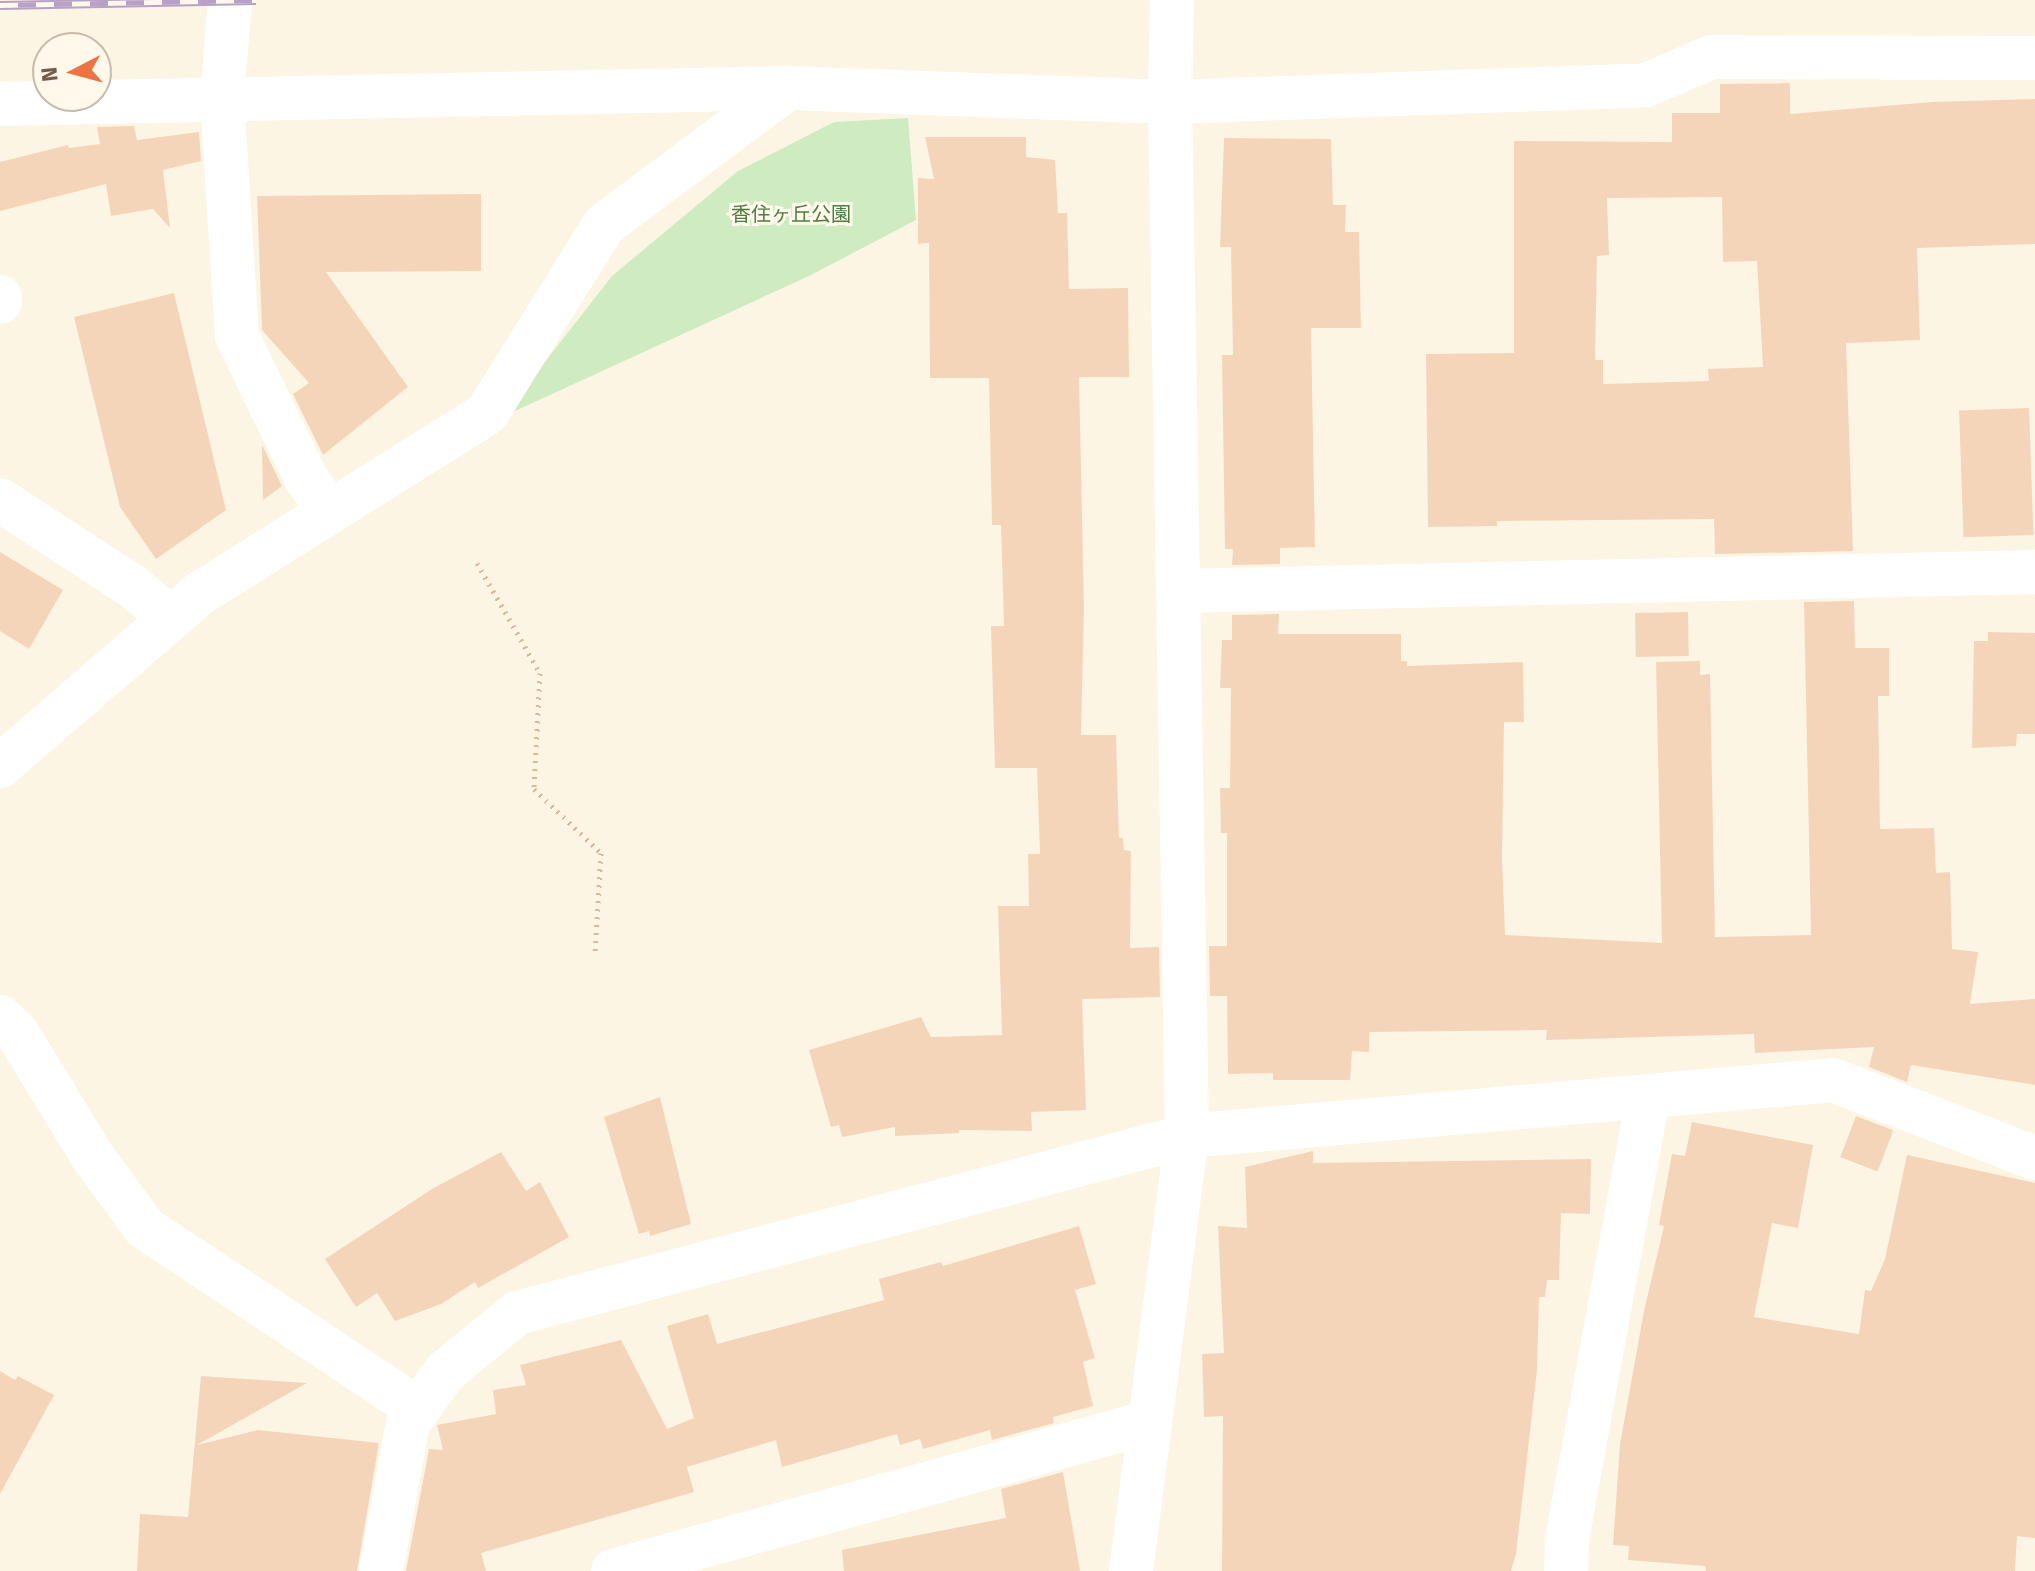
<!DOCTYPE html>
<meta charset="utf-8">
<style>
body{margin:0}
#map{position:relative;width:2035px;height:1571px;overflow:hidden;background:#fdf5e3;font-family:"Fira Sans","Noto Sans JP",sans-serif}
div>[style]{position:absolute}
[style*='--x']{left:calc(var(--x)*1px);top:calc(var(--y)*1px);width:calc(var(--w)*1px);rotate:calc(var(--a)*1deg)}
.green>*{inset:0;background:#cfebc1}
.building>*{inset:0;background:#f4d5ba;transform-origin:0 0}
.path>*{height:5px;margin-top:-2.5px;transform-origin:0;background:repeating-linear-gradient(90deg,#d9b89d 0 2px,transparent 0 8px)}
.street>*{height:44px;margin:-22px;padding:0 22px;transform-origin:22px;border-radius:22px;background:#fff}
.secondary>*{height:44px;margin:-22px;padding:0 22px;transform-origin:22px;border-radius:22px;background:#fff}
.rail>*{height:9px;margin-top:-4.5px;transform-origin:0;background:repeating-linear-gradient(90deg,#fff8eb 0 18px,#b8a1c7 0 36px);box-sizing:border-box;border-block:2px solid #b8a1c7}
span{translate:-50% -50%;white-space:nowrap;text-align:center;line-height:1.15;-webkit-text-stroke:6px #fff8eb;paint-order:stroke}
.park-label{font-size:20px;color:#4d7d40}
.north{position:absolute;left:32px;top:32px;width:80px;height:80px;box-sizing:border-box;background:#fff8eb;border:2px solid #c8baaa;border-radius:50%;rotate:264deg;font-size:22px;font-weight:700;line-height:32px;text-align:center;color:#765c48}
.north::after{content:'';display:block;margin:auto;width:28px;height:36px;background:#ec7444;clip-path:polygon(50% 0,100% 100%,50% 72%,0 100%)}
</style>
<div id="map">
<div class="green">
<i style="clip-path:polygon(908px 118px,916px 220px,809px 276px,502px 417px,612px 276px,738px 171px,834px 122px)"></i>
</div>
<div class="building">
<i style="clip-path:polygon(evenodd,1790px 83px,1790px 114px,1932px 102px,2035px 99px,2035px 244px,1917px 248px,1920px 340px,1846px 343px,1853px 551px,1715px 554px,1714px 519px,1497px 521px,1497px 526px,1428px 527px,1426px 354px,1514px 353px,1514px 141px,1672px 142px,1672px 113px,1720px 113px,1720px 84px,1790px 83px,1722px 197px,1723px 262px,1757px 261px,1763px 367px,1708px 369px,1709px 381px,1603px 384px,1603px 360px,1595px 360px,1597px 256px,1609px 255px,1607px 198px,1722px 197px)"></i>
<i style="clip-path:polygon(134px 126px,137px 140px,199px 132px,201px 161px,163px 170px,170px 228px,153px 209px,111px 216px,106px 184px,0 211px,0 162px,68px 145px,69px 148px,100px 144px,97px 127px)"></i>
<i style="clip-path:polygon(925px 137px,1026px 137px,1026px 157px,1055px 160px,1058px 213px,1067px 213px,1069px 289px,1128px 288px,1129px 377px,1079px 377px,1084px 607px,1081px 735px,1116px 735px,1119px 838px,1123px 838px,1124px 850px,1131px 851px,1130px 948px,1159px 947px,1160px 997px,1082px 999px,1086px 1110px,1031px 1112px,1032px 1131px,959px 1130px,959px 1133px,895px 1136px,895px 1127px,842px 1137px,839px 1125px,831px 1127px,809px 1050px,921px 1017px,931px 1037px,1002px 1035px,998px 906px,1029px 906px,1028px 854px,1040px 854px,1037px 768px,995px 768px,991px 626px,1004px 626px,1001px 525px,992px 525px,989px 378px,930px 378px,929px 243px,918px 244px,918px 178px,934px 179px)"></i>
<i style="clip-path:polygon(1224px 138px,1331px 139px,1333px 205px,1346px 205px,1345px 232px,1359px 232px,1361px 328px,1311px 328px,1315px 547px,1280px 548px,1280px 564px,1232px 565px,1233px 549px,1225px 549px,1222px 355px,1233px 355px,1231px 247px,1220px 247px)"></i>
<i style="clip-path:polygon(481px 194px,481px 271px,326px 272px,408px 387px,323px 455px,293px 394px,309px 383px,262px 330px,257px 196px)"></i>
<i style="clip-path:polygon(174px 293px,226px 510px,156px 559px,120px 507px,74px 317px)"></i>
<i style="left:2029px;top:408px;width:127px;height:70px;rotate:88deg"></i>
<i style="clip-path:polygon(262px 445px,282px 486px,263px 500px)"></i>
<i style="clip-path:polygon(0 552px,63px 590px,29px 649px,0 631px)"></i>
<i style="clip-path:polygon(1854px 601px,1855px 648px,1889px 648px,1889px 696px,1878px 696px,1880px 829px,1934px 828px,1936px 873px,1950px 872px,1952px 949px,1978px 952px,1970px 1004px,2035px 999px,2035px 1085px,1911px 1065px,1907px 1082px,1869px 1067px,1874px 1047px,1755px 1053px,1754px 1034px,1546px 1040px,1547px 1030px,1369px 1032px,1369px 1052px,1352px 1051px,1350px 1080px,1273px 1080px,1273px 1073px,1228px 1074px,1227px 996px,1210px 996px,1209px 946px,1227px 946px,1227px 833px,1221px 833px,1220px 788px,1230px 788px,1231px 688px,1220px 688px,1222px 640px,1232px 640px,1232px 615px,1279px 614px,1278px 634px,1401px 634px,1401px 661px,1407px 661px,1407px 666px,1523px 662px,1524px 722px,1504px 722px,1502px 857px,1505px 935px,1662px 943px,1656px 662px,1700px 661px,1700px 675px,1710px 674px,1715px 937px,1811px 935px,1804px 602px)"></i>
<i style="left:1688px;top:612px;width:44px;height:53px;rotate:89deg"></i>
<i style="clip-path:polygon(1988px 632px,2035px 633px,2035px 734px,2017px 734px,2016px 746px,1972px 748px,1974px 641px,1988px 641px)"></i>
<i style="clip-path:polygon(660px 1097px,691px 1224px,650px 1236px,649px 1231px,639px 1234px,604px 1117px)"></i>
<i style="left:1856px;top:1116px;width:40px;height:44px;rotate:21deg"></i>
<i style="clip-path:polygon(1692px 1122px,1813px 1145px,1798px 1228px,1772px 1223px,1754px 1317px,1859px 1334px,1865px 1290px,1871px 1291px,1885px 1259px,1907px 1155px,2035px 1183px,2035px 1538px,2017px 1536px,2015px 1571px,1706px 1571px,1705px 1566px,1628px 1560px,1629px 1546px,1613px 1545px,1620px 1444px,1644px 1311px,1664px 1226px,1659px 1225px,1672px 1154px,1685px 1156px)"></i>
<i style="clip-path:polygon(1313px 1151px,1313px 1163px,1591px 1159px,1590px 1214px,1561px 1213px,1559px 1280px,1547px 1280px,1545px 1297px,1539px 1297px,1537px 1370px,1516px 1554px,1511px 1571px,1222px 1571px,1223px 1416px,1204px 1417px,1202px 1354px,1224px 1353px,1218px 1226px,1247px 1228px,1245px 1167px)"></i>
<i style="clip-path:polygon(501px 1152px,526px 1191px,540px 1182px,569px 1237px,478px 1288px,475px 1282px,441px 1304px,395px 1321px,377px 1293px,356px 1307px,325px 1259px,432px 1189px)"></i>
<i style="clip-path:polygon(1079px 1226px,1096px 1284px,1075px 1290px,1095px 1358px,1083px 1362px,1093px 1406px,1053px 1417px,1054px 1423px,992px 1440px,990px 1430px,923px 1449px,920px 1439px,900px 1445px,897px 1434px,782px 1467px,776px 1440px,687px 1467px,694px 1492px,481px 1553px,486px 1571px,406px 1571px,429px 1449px,443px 1450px,437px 1425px,496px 1414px,493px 1390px,526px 1385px,520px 1365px,621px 1340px,667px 1429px,694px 1418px,667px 1326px,708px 1314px,717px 1344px,884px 1300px,879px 1279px,941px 1262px,943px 1266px)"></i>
<i style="clip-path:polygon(0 1371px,15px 1380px,18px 1376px,54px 1395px,0 1494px)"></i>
<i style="clip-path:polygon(201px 1376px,307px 1383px,197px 1445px,258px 1430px,379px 1443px,357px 1571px,137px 1571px,140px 1514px,188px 1517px)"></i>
<i style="clip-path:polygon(1063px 1472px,1080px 1571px,844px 1571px,842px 1550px,1006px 1518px,1001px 1489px)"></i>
</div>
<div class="path">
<i style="--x:477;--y:563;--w:127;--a:60.2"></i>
<i style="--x:540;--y:673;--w:116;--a:93"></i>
<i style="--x:534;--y:789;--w:93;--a:43.7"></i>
<i style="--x:601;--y:853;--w:100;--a:93.4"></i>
</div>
<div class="street">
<i style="--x:230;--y:0;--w:98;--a:94.7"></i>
<i style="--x:222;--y:98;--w:238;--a:86.4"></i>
<i style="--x:237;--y:336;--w:160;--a:64.1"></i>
<i style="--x:307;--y:480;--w:39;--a:54"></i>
<i style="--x:0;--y:104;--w:788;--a:-1.16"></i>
<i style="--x:788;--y:88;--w:382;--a:2.1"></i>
<i style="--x:1170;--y:102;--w:476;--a:-2"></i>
<i style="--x:1646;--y:85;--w:72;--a:-23"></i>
<i style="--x:1712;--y:57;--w:323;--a:0.2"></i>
<i style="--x:0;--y:297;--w:5;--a:90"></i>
<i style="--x:0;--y:500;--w:158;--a:33.1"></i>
<i style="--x:132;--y:586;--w:50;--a:39.4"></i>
<i style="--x:1179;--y:591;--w:856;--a:-1.27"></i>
<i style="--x:0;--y:766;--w:263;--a:-40.8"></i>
<i style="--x:199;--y:594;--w:340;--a:-32.1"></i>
<i style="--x:487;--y:413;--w:221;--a:-58.1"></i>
<i style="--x:604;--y:225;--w:229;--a:-36.7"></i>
<i style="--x:0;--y:1017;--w:23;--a:43"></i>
<i style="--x:17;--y:1033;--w:145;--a:58.5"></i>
<i style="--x:93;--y:1157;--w:88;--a:53.8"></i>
<i style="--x:145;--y:1228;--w:328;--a:33.5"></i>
<i style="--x:381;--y:1571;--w:150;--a:-79.7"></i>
<i style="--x:408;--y:1423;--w:63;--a:-54"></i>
<i style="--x:445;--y:1372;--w:93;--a:-39.3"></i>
<i style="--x:517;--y:1313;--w:693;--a:-14.8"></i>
<i style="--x:1187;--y:1136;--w:648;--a:-4.95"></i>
<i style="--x:1833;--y:1080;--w:217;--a:21.1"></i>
<i style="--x:613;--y:1571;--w:557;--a:-15.51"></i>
<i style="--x:1566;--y:1571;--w:32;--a:-88"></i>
<i style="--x:1567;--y:1539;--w:449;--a:-79.6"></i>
</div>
<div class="secondary">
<i style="--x:1131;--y:1571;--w:439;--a:-82.7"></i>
<i style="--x:1187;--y:1136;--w:1034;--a:-90.94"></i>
<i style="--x:1170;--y:102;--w:102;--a:-88.9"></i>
</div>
<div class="rail">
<i style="--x:0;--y:5;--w:256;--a:-1.1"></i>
</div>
<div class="park-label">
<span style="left:791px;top:214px">香住ヶ丘公園</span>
</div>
<div class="north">N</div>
</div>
